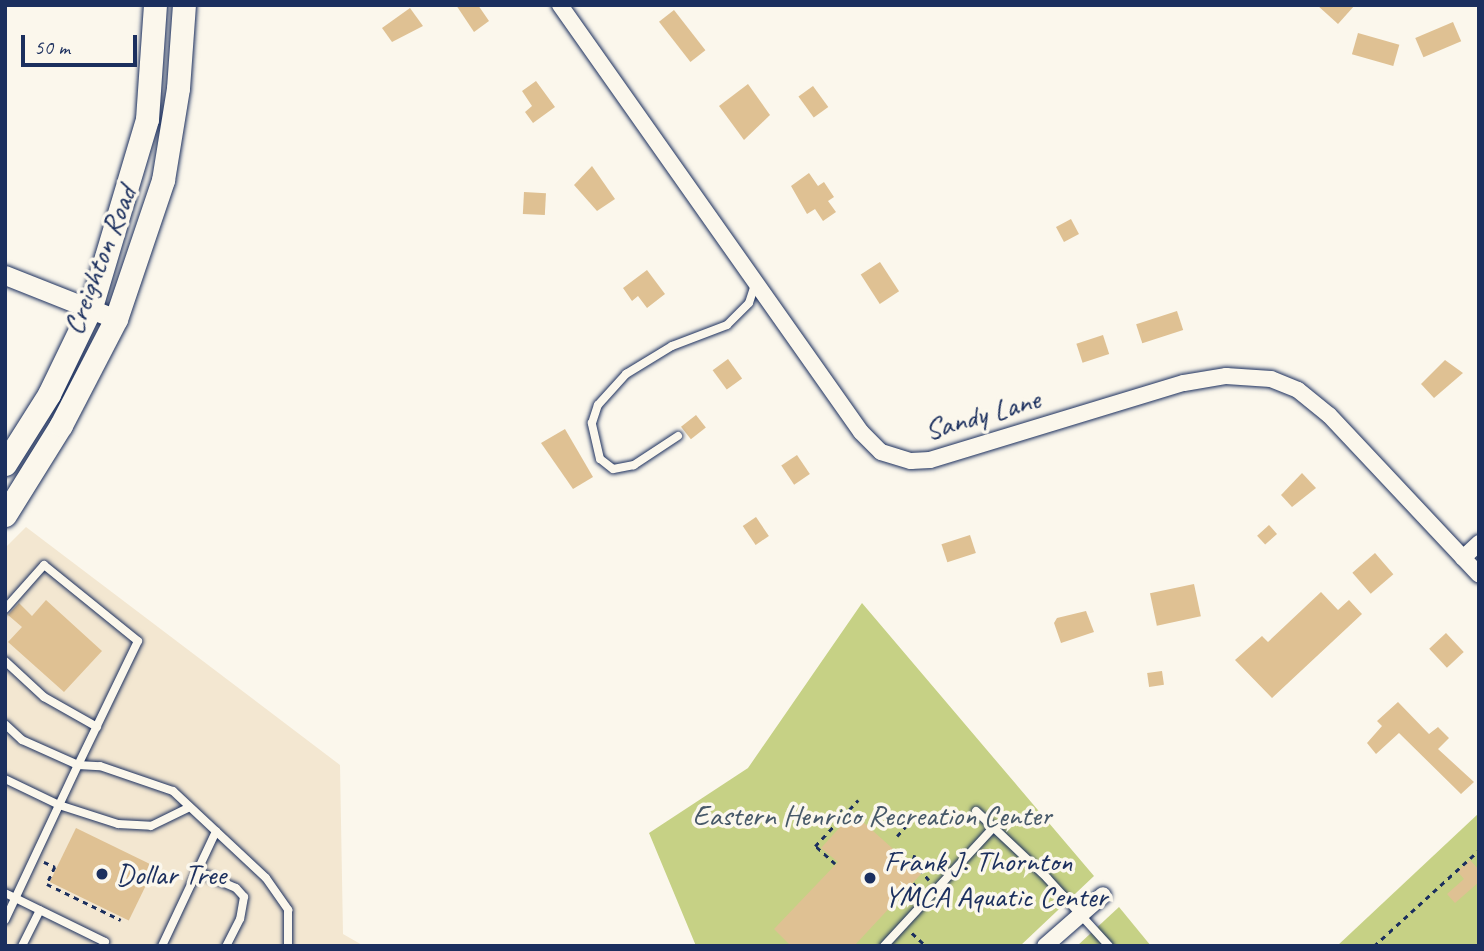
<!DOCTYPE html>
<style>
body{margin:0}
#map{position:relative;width:1484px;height:951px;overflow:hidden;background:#fbf7ec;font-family:Caveat,sans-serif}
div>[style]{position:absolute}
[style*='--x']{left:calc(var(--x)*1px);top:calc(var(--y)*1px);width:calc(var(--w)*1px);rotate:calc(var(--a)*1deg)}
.built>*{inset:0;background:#f3e7d1}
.green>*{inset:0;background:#c6d185}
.building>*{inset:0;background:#dfc193;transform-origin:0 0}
.path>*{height:2.5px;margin-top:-1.25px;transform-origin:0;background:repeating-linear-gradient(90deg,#1b2f5e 0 5px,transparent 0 10px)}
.roads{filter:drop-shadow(0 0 2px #1b2f5e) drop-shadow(0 0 2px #1b2f5e)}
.service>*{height:8px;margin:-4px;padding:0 4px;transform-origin:4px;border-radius:4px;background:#fbf7ec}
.minor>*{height:16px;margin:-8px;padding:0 8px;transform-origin:8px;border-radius:8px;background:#fbf7ec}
.tertiary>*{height:19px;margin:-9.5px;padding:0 9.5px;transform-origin:9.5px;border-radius:9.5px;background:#fbf7ec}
.secondary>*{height:23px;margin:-11.5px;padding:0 11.5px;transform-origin:11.5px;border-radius:11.5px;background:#fbf7ec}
.dots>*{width:19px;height:19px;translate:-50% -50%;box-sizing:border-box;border:4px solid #fbf7ec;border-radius:50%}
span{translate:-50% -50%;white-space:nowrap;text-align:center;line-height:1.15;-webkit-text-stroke:7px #fbf7ec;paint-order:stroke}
.street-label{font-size:30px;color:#1b2f5e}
.park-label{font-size:30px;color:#465868}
.poi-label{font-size:30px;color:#1b2f5e}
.left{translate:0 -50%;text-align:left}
.frame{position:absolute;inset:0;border:7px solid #1b2f5e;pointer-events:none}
.scale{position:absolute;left:21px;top:35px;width:116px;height:32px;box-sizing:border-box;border:4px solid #1b2f5e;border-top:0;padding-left:9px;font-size:21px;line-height:24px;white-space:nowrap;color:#1b2f5e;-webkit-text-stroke:5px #fbf7ec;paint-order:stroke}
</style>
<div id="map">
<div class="built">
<i style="clip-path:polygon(26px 527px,340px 765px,343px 934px,364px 946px,5px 946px,5px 548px)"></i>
</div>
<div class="green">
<i style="clip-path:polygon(862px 603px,1094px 876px,1020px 946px,696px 946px,649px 833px,748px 768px)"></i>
<i style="clip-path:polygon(1479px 813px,1479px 946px,1337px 946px)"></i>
<i style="clip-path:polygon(1119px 907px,1151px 946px,1077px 946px)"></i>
</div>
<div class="building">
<i style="clip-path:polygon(456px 5px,478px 5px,489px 21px,474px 32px)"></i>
<i style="clip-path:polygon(1317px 5px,1355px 5px,1338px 24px)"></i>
<i style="clip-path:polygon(410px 8px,423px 26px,392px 42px,382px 28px)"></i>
<i style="left:674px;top:10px;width:51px;height:19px;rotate:52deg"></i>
<i style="left:1453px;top:22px;width:21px;height:41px;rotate:67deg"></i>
<i style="left:1358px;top:33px;width:43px;height:22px;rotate:16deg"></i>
<i style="clip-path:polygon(536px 81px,555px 107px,533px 123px,525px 112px,532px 106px,522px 91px)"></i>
<i style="clip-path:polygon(748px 84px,770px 115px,744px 140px,719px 106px)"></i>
<i style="left:813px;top:86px;width:26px;height:18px;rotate:54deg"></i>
<i style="clip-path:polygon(592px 166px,615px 199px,597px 211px,574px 185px)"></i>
<i style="clip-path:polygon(809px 173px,818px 186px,824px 182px,834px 197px,828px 201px,836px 212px,823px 221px,815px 209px,807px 214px,791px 186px)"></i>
<i style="left:524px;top:192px;width:22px;height:22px;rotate:3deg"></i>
<i style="left:1071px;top:219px;width:17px;height:17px;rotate:62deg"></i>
<i style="left:880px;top:262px;width:35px;height:23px;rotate:57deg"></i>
<i style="clip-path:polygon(647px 270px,665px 294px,647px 308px,638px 296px,632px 301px,623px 288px)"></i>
<i style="left:1177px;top:311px;width:20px;height:43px;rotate:72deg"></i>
<i style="left:1103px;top:335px;width:20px;height:28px;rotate:72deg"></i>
<i style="left:728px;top:359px;width:24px;height:19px;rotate:54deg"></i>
<i style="clip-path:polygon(1445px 360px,1463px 373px,1434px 398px,1421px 384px)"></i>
<i style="left:696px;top:415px;width:16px;height:19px;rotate:52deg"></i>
<i style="clip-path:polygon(565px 429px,593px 477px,573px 489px,541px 443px)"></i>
<i style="left:797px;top:455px;width:23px;height:19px;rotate:56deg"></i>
<i style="clip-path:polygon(1302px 473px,1316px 488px,1292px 507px,1281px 495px)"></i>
<i style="left:756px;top:517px;width:23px;height:16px;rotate:56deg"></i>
<i style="left:1269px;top:525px;width:12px;height:16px;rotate:48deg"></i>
<i style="left:970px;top:535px;width:19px;height:30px;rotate:72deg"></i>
<i style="left:1375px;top:553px;width:28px;height:30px;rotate:49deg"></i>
<i style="left:1194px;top:584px;width:33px;height:45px;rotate:78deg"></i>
<i style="clip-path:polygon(1321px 592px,1338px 610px,1349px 600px,1362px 614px,1272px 698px,1235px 660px,1262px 636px,1268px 642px)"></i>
<i style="clip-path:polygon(46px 600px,102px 651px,64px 692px,8px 642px,22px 627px,8px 615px,19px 603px,32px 616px)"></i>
<i style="clip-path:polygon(1086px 611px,1094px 632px,1061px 643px,1054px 623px,1057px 618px)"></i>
<i style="left:1446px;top:633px;width:26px;height:23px;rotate:47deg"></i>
<i style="left:1162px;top:671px;width:14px;height:15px;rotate:82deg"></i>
<i style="clip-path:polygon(1398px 702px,1429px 734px,1438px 727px,1449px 738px,1438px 749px,1474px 782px,1461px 794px,1399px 733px,1376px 754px,1367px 743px,1382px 726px,1377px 721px)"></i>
<i style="clip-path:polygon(853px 813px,921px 874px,854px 946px,791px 946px,774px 929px,838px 862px,821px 848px)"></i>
<i style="left:76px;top:828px;width:88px;height:60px;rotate:26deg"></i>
<i style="clip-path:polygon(1470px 860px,1479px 870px,1479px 882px,1455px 903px,1447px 894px,1464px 879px,1457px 871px)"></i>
</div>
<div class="path">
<i style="--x:897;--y:836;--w:25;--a:-48"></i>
<i style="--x:915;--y:855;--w:6;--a:108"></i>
<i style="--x:913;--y:861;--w:25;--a:50"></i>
<i style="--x:44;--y:862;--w:12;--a:24"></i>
<i style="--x:55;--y:867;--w:19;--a:115"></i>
<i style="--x:47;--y:884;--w:82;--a:25.9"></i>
<i style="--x:835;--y:864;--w:27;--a:-138"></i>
<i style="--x:815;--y:846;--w:63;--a:-46.9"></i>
<i style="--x:5;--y:874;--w:2;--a:63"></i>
<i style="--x:913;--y:883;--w:10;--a:45"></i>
<i style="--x:912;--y:933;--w:18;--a:43"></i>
<i style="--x:1374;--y:946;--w:142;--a:-42.4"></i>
</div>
<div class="roads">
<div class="service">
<i style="--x:678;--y:436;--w:53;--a:146.6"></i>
<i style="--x:634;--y:465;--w:21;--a:169"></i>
<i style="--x:613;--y:469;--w:16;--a:-142"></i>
<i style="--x:600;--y:459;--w:37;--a:-103"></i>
<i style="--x:592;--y:423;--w:19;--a:-72"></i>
<i style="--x:598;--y:405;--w:42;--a:-47.9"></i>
<i style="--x:626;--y:374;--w:54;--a:-31.3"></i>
<i style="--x:672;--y:346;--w:59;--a:-20.9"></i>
<i style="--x:727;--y:325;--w:31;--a:-45"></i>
<i style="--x:749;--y:303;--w:20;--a:-72"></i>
<i style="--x:5;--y:609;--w:59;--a:-48.4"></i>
<i style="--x:44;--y:565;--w:121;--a:39"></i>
<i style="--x:138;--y:641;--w:138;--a:115.8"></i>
<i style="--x:78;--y:765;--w:61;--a:-155.9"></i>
<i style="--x:22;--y:740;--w:23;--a:-137"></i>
<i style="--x:5;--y:661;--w:53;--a:42.7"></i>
<i style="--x:44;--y:697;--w:61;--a:29.5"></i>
<i style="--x:5;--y:779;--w:60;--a:25.7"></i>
<i style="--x:59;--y:805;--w:62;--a:17.9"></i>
<i style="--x:118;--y:824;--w:33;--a:3"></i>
<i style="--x:151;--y:826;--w:43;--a:-26"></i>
<i style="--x:976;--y:811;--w:98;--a:43.3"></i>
<i style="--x:1047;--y:878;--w:92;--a:47.6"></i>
<i style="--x:199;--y:872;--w:40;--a:23.4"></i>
<i style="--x:236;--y:888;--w:12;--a:48"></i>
<i style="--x:244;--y:897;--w:22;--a:100"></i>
<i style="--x:240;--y:919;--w:30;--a:117"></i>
<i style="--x:5;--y:893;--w:111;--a:26.1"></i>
<i style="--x:105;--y:942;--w:4;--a:117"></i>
<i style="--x:5;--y:920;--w:171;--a:-64.8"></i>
<i style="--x:78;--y:765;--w:22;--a:3"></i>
<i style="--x:100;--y:766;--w:77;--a:18.9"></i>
<i style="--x:173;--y:791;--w:127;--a:43.1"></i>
<i style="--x:266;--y:878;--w:39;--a:55"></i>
<i style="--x:288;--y:910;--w:36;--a:90"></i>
<i style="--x:22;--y:946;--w:40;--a:-63.4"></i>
<i style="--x:162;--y:946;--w:127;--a:-64.8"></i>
<i style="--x:884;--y:946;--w:161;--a:-47.3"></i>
</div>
<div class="minor">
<i style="--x:560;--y:5;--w:522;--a:54.82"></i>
<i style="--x:861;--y:432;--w:28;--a:45"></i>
<i style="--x:881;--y:452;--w:31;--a:17"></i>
<i style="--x:911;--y:461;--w:19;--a:-3"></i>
<i style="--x:930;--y:460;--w:265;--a:-16.9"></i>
<i style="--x:1184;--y:383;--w:43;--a:-9.5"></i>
<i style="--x:1226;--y:376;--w:45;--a:3.8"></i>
<i style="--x:1271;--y:379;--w:29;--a:22"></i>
<i style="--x:1298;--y:390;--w:40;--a:39"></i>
<i style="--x:1329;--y:415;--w:219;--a:46.8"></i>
<i style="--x:1463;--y:558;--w:22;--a:-43"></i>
<i style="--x:1045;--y:946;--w:77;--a:-41.3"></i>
</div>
<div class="tertiary">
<i style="--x:5;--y:275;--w:119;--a:21.6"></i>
</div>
<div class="secondary">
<i style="--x:5;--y:464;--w:83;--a:-57.8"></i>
<i style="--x:49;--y:394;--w:97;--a:-64.2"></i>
<i style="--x:91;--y:307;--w:196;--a:-73.4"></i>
<i style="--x:147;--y:119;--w:114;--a:-86"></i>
<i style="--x:5;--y:515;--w:106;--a:-58.1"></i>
<i style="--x:61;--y:425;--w:119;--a:-62.6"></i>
<i style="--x:116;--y:319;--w:147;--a:-71.3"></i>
<i style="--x:163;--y:180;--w:93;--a:-80.7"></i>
<i style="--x:178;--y:88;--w:83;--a:-85.9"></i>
</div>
</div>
<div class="dots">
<i style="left:102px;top:874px;background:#1b2f5e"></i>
<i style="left:870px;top:878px;background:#1b2f5e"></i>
</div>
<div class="street-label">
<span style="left:99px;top:260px;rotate:-69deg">Creighton Road</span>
<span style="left:982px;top:414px;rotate:-16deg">Sandy Lane</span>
</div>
<div class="park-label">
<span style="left:872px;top:815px">Eastern Henrico Recreation Center</span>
</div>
<div class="poi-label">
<span class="left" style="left:884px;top:878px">Frank J. Thornton<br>YMCA Aquatic Center</span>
<span class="left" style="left:116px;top:874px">Dollar Tree</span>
</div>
<div class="frame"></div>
<div class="scale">50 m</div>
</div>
